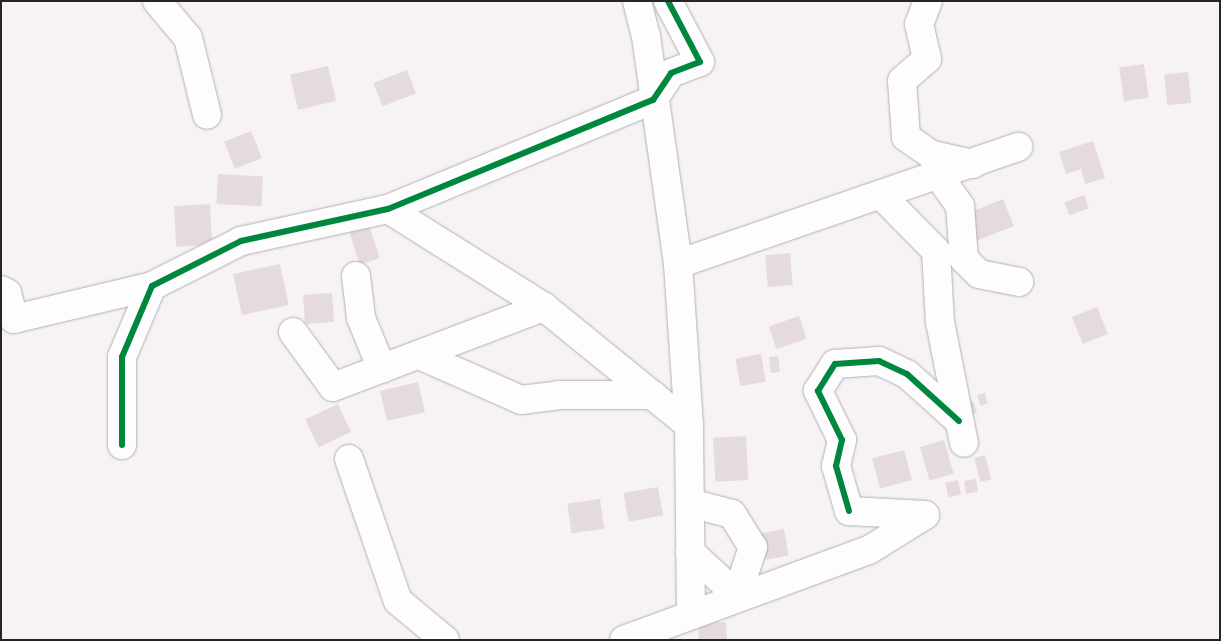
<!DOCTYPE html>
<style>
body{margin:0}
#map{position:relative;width:1221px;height:641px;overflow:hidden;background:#f7f2f5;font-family:"Playfair Display",serif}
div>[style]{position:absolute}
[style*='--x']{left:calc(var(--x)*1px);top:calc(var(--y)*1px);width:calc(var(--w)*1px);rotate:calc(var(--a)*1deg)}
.building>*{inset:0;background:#e4dae0;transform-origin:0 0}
.roads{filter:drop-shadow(0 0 1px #b3afb1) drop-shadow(0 0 1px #b3afb1)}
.minor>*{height:28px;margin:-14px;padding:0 14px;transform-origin:14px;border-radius:14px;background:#fefdfe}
.cycleway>*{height:6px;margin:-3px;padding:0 3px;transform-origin:3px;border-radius:3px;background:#00873e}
span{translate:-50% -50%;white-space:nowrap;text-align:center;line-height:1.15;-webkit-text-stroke:4px #fff;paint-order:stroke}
.frame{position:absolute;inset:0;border:2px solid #272426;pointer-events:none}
</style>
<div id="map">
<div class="building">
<i style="left:1144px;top:64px;width:34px;height:25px;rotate:82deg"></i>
<i style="left:328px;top:66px;width:36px;height:39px;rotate:77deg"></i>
<i style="left:407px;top:70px;width:25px;height:36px;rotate:69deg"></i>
<i style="left:1188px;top:72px;width:31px;height:24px;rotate:84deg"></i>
<i style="left:251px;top:131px;width:29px;height:29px;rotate:68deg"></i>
<i style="clip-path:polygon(1093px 141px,1105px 178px,1085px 184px,1081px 169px,1066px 174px,1059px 152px)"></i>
<i style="left:218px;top:174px;width:45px;height:30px;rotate:3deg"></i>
<i style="left:1084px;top:195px;width:14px;height:21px;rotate:69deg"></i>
<i style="left:1003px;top:199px;width:29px;height:40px;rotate:68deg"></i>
<i style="left:210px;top:204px;width:41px;height:36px;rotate:87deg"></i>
<i style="left:369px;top:225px;width:35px;height:21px;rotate:72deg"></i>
<i style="left:790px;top:253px;width:32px;height:25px;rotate:85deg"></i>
<i style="left:280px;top:264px;width:42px;height:48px;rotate:78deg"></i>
<i style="left:332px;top:293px;width:29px;height:29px;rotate:86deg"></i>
<i style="left:1097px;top:307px;width:29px;height:27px;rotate:68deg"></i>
<i style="left:799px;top:316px;width:24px;height:32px;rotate:71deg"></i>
<i style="left:761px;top:354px;width:28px;height:26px;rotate:80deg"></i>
<i style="left:778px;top:356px;width:16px;height:9px;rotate:83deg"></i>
<i style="left:418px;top:382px;width:31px;height:39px;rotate:77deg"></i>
<i style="left:985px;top:393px;width:11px;height:8px;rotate:75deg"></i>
<i style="left:973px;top:401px;width:12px;height:14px;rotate:70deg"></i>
<i style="left:338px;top:404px;width:31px;height:36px;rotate:65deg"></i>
<i style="left:746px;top:436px;width:44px;height:33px;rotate:87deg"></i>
<i style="left:944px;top:440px;width:35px;height:25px;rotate:74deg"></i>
<i style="left:904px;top:450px;width:31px;height:33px;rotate:75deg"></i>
<i style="left:985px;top:455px;width:25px;height:11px;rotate:76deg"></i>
<i style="left:976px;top:479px;width:13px;height:12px;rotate:81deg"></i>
<i style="left:958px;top:480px;width:15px;height:13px;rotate:79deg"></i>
<i style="left:658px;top:487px;width:29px;height:35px;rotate:80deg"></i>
<i style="left:600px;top:499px;width:30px;height:33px;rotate:82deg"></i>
<i style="left:784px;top:529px;width:27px;height:25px;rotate:80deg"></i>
<i style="left:726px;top:622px;width:18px;height:28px;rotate:87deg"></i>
</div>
<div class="roads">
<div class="minor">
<i style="--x:157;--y:1;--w:48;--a:50"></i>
<i style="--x:188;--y:38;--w:79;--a:76.1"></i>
<i style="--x:637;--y:1;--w:36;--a:76"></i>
<i style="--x:646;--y:36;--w:230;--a:82"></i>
<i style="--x:678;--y:264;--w:161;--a:86.1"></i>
<i style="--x:689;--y:425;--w:186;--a:89.4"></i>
<i style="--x:928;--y:1;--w:25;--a:111"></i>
<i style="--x:919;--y:24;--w:36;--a:77"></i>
<i style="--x:927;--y:59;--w:33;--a:139"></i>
<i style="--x:902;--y:81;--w:56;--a:85.9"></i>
<i style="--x:906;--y:137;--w:32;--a:35"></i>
<i style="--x:932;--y:155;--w:42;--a:12.4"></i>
<i style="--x:939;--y:176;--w:37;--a:55"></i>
<i style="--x:960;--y:206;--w:53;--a:85.7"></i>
<i style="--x:964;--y:259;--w:21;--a:45"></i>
<i style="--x:979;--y:274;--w:41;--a:11.3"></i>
<i style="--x:883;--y:197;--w:76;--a:45.5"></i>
<i style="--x:936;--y:251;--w:71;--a:86.8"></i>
<i style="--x:940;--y:322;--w:123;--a:78.8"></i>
<i style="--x:388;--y:209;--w:184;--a:32.1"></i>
<i style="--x:544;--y:307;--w:187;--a:39.1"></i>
<i style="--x:678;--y:264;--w:360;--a:-19"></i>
<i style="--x:356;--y:276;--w:42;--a:83.2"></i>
<i style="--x:361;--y:318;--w:55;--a:67.6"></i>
<i style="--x:1;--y:290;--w:7;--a:27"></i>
<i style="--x:7;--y:293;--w:27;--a:75"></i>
<i style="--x:14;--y:319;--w:142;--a:-13.4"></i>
<i style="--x:293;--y:332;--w:68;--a:54"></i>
<i style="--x:333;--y:387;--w:226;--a:-20.8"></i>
<i style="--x:419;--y:355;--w:111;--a:23.8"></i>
<i style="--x:521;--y:400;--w:38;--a:-7"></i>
<i style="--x:559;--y:395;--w:94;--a:0"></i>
<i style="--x:122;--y:445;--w:88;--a:-90"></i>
<i style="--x:122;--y:357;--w:77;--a:-67.1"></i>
<i style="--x:152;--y:286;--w:100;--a:-26.8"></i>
<i style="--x:241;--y:241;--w:150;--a:-12.3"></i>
<i style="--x:388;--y:209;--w:287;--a:-22.4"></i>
<i style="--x:653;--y:100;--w:32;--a:-56"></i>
<i style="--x:671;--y:73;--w:31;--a:-21"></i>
<i style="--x:700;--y:62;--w:69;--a:-117.7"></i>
<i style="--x:349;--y:459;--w:150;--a:71"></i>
<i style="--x:398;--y:601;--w:61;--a:39.7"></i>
<i style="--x:690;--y:503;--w:43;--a:14.7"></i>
<i style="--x:732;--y:514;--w:39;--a:58"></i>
<i style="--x:753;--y:547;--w:51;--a:108.4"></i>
<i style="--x:737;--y:595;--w:64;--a:-137.5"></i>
<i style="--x:624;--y:640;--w:261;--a:-20.2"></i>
<i style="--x:869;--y:550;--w:66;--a:-32"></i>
<i style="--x:925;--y:515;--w:76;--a:-177"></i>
<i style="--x:849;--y:511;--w:47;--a:-106.1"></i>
<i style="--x:836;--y:466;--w:27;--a:-77"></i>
<i style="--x:842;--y:440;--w:55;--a:-116.1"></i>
<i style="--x:818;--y:391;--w:32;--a:-58"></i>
<i style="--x:835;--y:364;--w:44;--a:-3.9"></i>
<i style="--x:879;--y:361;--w:31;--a:25"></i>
<i style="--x:907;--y:374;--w:70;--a:42.1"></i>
</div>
</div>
<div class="cycleway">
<i style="--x:122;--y:445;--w:88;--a:-90"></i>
<i style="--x:122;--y:357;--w:77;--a:-67.1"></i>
<i style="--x:152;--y:286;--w:100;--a:-26.8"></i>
<i style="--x:241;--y:241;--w:150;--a:-12.3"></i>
<i style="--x:388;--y:209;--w:287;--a:-22.4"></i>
<i style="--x:653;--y:100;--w:32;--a:-56"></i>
<i style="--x:671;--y:73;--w:31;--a:-21"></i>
<i style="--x:700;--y:62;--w:69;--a:-117.7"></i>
<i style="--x:849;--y:511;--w:47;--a:-106.1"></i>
<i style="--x:836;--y:466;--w:27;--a:-77"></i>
<i style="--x:842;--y:440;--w:55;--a:-116.1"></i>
<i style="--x:818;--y:391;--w:32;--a:-58"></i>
<i style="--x:835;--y:364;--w:44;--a:-3.9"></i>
<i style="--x:879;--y:361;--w:31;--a:25"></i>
<i style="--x:907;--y:374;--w:70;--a:42.1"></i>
</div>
<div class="frame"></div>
</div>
